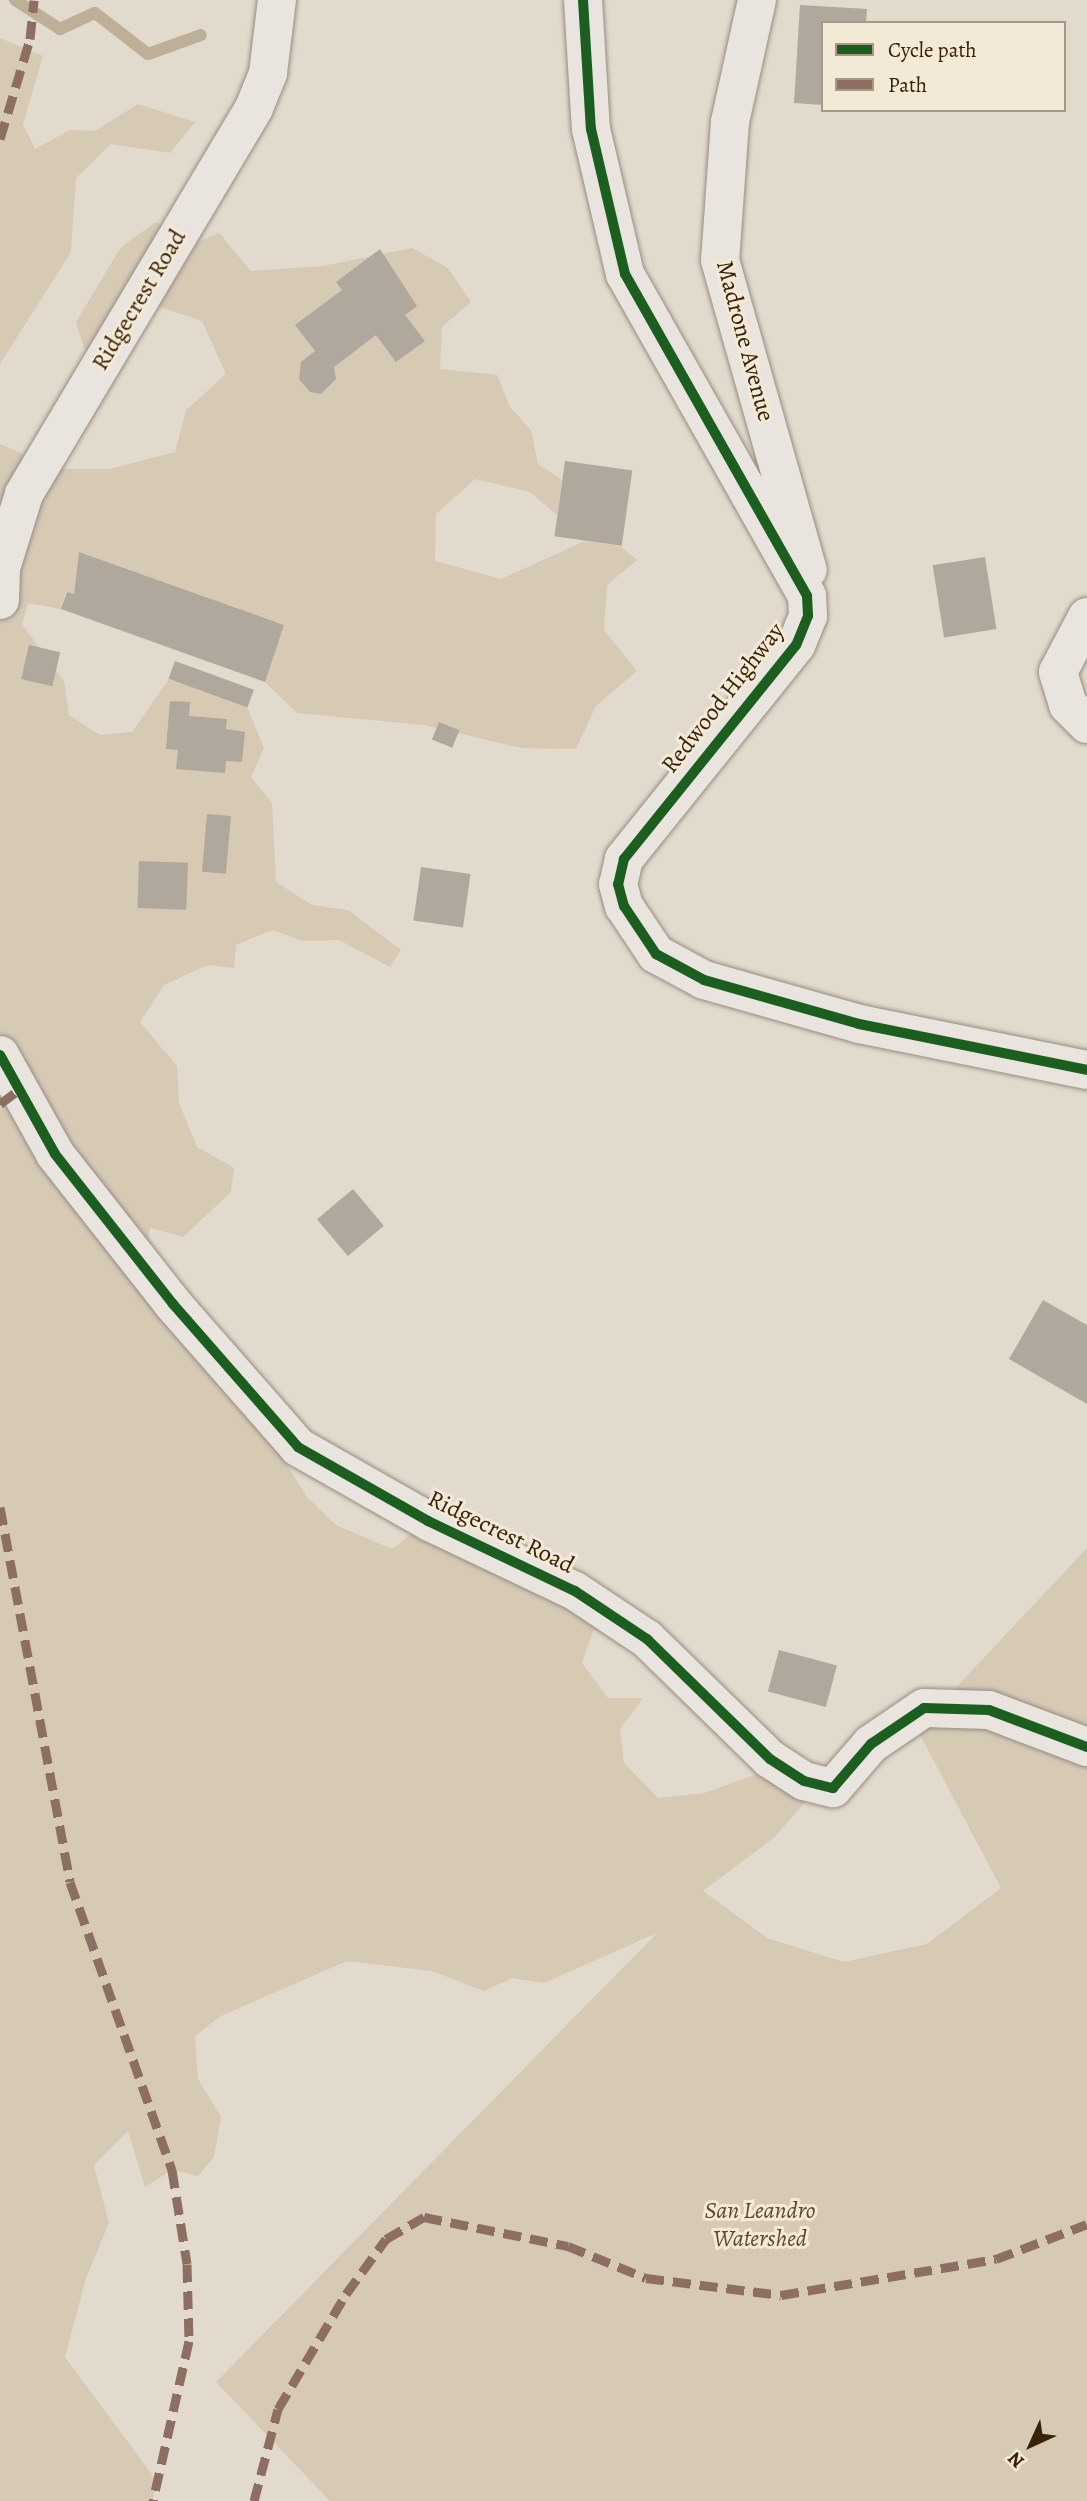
<!DOCTYPE html>
<style>
body{margin:0}
#map{position:relative;width:1087px;height:2501px;overflow:hidden;background:#e2dacc;font-family:Alegreya,serif}
div>[style]{position:absolute}
[style*='--x']{left:calc(var(--x)*1px);top:calc(var(--y)*1px);width:calc(var(--w)*1px);rotate:calc(var(--a)*1deg)}
.green>*{inset:0;background:#d6cab5}
.stream>*{height:12px;margin:-6px;padding:0 6px;transform-origin:6px;border-radius:6px;background:#beaf98}
.building>*{inset:0;background:#b0a89d;transform-origin:0 0}
.roads{filter:drop-shadow(0 0 2px #958d82) drop-shadow(0 0 2px #958d82)}
.street>*{height:38px;margin:-19px;padding:0 19px;transform-origin:19px;border-radius:19px;background:#e9e4dd}
.quiet>*{height:9px;margin-top:-4.5px;transform-origin:0;background:repeating-linear-gradient(90deg,#8d6e63 0 18px,transparent 0 27px)}
.cycleway>*{height:10px;margin:-5px;padding:0 5px;transform-origin:5px;border-radius:5px;background:#1b5e20}
span{translate:-50% -50%;white-space:nowrap;text-align:center;line-height:1.15;-webkit-text-stroke:6px #f3e9d7;paint-order:stroke}
.street-label{font-size:24px;color:#382107}
.park-label{font-size:24px;color:#5d482e;font-style:italic}
.legend{position:absolute;left:821px;top:21px;width:245px;height:91px;box-sizing:border-box;background:#f3e9d7;border:2px solid #a89984;margin:0;padding:9px 12px;list-style:none;font-size:21px;color:#382107}
.legend li{display:flex;align-items:center;gap:14px;height:35px}
.legend b{width:35px;border:2px solid #a89984}
.north{position:absolute;left:996px;top:2410px;width:70px;height:70px;-webkit-text-stroke:5px #f3e9d7;paint-order:stroke;rotate:225deg;font-size:19px;font-weight:700;line-height:28px;text-align:center;color:#382107}
.north::after{content:'';display:block;margin:auto;width:24px;height:32px;background:#382107;clip-path:polygon(50% 0,100% 100%,50% 72%,0 100%)}
</style>
<div id="map">
<div class="green">
<i style="clip-path:polygon(0 38px,43px 56px,23px 124px,35px 149px,70px 130px,95px 131px,138px 104px,195px 122px,170px 153px,111px 144px,76px 178px,71px 252px,0 364px)"></i>
<i style="clip-path:polygon(156px 222px,194px 244px,219px 233px,251px 271px,323px 266px,412px 248px,448px 268px,471px 302px,442px 327px,440px 369px,497px 375px,510px 407px,531px 430px,538px 464px,562px 480px,557px 515px,530px 492px,475px 479px,436px 514px,435px 561px,501px 579px,585px 541px,620px 546px,637px 560px,607px 585px,604px 630px,637px 671px,596px 706px,576px 749px,521px 748px,424px 725px,297px 713px,265px 682px,283px 625px,79px 552px,74px 594px,66px 592px,61px 609px,28px 603px,22px 624px,64px 681px,69px 715px,100px 735px,132px 732px,169px 679px,247px 707px,264px 748px,251px 777px,272px 803px,276px 882px,312px 905px,348px 910px,401px 950px,390px 967px,339px 940px,303px 941px,272px 930px,236px 945px,234px 968px,208px 965px,164px 985px,140px 1022px,177px 1066px,179px 1103px,197px 1147px,234px 1168px,231px 1192px,183px 1237px,150px 1228px,145px 1268px,260px 1422px,307px 1497px,336px 1525px,392px 1549px,428px 1521px,625px 1625px,593px 1631px,582px 1663px,608px 1698px,643px 1698px,620px 1729px,624px 1763px,658px 1798px,704px 1793px,760px 1773px,817px 1788px,775px 1837px,703px 1891px,767px 1938px,844px 1962px,927px 1944px,1001px 1888px,917px 1729px,1087px 1548px,1087px 2501px,330px 2501px,216px 2382px,657px 1933px,544px 1983px,512px 1978px,484px 1991px,432px 1971px,347px 1961px,221px 2016px,195px 2036px,198px 2079px,221px 2117px,214px 2157px,198px 2176px,172px 2170px,145px 2187px,128px 2131px,94px 2165px,109px 2223px,86px 2278px,65px 2357px,156px 2480px,153px 2501px,0 2501px,0 444px,57px 469px,110px 469px,175px 452px,186px 410px,226px 374px,202px 321px,154px 305px,87px 357px,76px 322px,121px 247px)"></i>
</div>
<div class="stream">
<i style="--x:15;--y:0;--w:54;--a:32.8"></i>
<i style="--x:60;--y:29;--w:38;--a:-25"></i>
<i style="--x:95;--y:13;--w:67;--a:37.7"></i>
<i style="--x:148;--y:54;--w:56;--a:-19.7"></i>
</div>
<div class="building">
<i style="clip-path:polygon(800px 5px,867px 9px,866px 23px,823px 23px,823px 105px,794px 103px)"></i>
<i style="clip-path:polygon(380px 249px,417px 306px,405px 315px,425px 341px,396px 362px,376px 335px,334px 367px,336px 379px,321px 394px,310px 392px,299px 379px,301px 362px,315px 351px,295px 325px,342px 290px,336px 282px)"></i>
<i style="left:565px;top:461px;width:68px;height:76px;rotate:8deg"></i>
<i style="clip-path:polygon(79px 552px,284px 625px,265px 682px,61px 609px,67px 592px,74px 594px)"></i>
<i style="left:985px;top:557px;width:73px;height:53px;rotate:81deg"></i>
<i style="left:29px;top:645px;width:32px;height:35px;rotate:13deg"></i>
<i style="left:175px;top:661px;width:84px;height:19px;rotate:20deg"></i>
<i style="clip-path:polygon(170px 701px,190px 702px,189px 716px,227px 719px,226px 729px,245px 732px,242px 762px,226px 761px,225px 773px,176px 769px,178px 750px,166px 749px)"></i>
<i style="left:439px;top:722px;width:22px;height:19px;rotate:22deg"></i>
<i style="left:207px;top:814px;width:24px;height:58px;rotate:5deg"></i>
<i style="left:139px;top:861px;width:49px;height:47px;rotate:2deg"></i>
<i style="left:421px;top:867px;width:50px;height:54px;rotate:8deg"></i>
<i style="left:353px;top:1189px;width:48px;height:47px;rotate:50deg"></i>
<i style="clip-path:polygon(1043px 1300px,1087px 1325px,1087px 1404px,1009px 1359px)"></i>
<i style="left:779px;top:1650px;width:60px;height:43px;rotate:15deg"></i>
</div>
<div class="roads">
<div class="street">
<i style="--x:583;--y:0;--w:129;--a:86.5"></i>
<i style="--x:591;--y:129;--w:149;--a:76.8"></i>
<i style="--x:625;--y:274;--w:370;--a:60.5"></i>
<i style="--x:807;--y:596;--w:20;--a:87"></i>
<i style="--x:808;--y:616;--w:31;--a:112"></i>
<i style="--x:796;--y:645;--w:275;--a:128.8"></i>
<i style="--x:624;--y:859;--w:26;--a:103"></i>
<i style="--x:618;--y:884;--w:23;--a:75"></i>
<i style="--x:624;--y:906;--w:58;--a:56.3"></i>
<i style="--x:656;--y:954;--w:55;--a:28.4"></i>
<i style="--x:704;--y:980;--w:161;--a:15.8"></i>
<i style="--x:859;--y:1024;--w:233;--a:11.4"></i>
<i style="--x:757;--y:0;--w:125;--a:102.5"></i>
<i style="--x:730;--y:122;--w:138;--a:94.1"></i>
<i style="--x:720;--y:260;--w:322;--a:74.2"></i>
<i style="--x:0;--y:600;--w:32;--a:-88"></i>
<i style="--x:1;--y:568;--w:77;--a:-72.7"></i>
<i style="--x:24;--y:494;--w:449;--a:-59.2"></i>
<i style="--x:254;--y:108;--w:38;--a:-68"></i>
<i style="--x:268;--y:73;--w:74;--a:-83"></i>
<i style="--x:1087;--y:617;--w:62;--a:117.8"></i>
<i style="--x:1058;--y:672;--w:34;--a:73"></i>
<i style="--x:1068;--y:705;--w:27;--a:45"></i>
<i style="--x:0;--y:1055;--w:113;--a:60.9"></i>
<i style="--x:55;--y:1154;--w:191;--a:51.8"></i>
<i style="--x:173;--y:1304;--w:190;--a:48.8"></i>
<i style="--x:298;--y:1447;--w:150;--a:29.6"></i>
<i style="--x:428;--y:1521;--w:163;--a:25.5"></i>
<i style="--x:575;--y:1591;--w:87;--a:33.7"></i>
<i style="--x:647;--y:1639;--w:172;--a:44.3"></i>
<i style="--x:770;--y:1759;--w:40;--a:32.9"></i>
<i style="--x:804;--y:1781;--w:30;--a:14"></i>
<i style="--x:833;--y:1788;--w:58;--a:-49.2"></i>
<i style="--x:871;--y:1744;--w:64;--a:-34.2"></i>
<i style="--x:924;--y:1708;--w:65;--a:1.8"></i>
<i style="--x:989;--y:1710;--w:105;--a:20.7"></i>
</div>
</div>
<div class="quiet">
<i style="--x:0;--y:139;--w:104;--a:-73.3"></i>
<i style="--x:30;--y:39;--w:39;--a:-84"></i>
<i style="--x:0;--y:1104;--w:21;--a:-37"></i>
<i style="--x:0;--y:1507;--w:381;--a:79.4"></i>
<i style="--x:70;--y:1882;--w:306;--a:70.5"></i>
<i style="--x:172;--y:2170;--w:95;--a:80.9"></i>
<i style="--x:187;--y:2264;--w:77;--a:88.5"></i>
<i style="--x:189;--y:2341;--w:164;--a:102.7"></i>
<i style="--x:254;--y:2501;--w:95;--a:-75.4"></i>
<i style="--x:278;--y:2409;--w:134;--a:-59.4"></i>
<i style="--x:346;--y:2294;--w:68;--a:-54"></i>
<i style="--x:386;--y:2239;--w:44;--a:-30.1"></i>
<i style="--x:424;--y:2217;--w:147;--a:11.4"></i>
<i style="--x:568;--y:2246;--w:84;--a:22.3"></i>
<i style="--x:646;--y:2278;--w:136;--a:7.2"></i>
<i style="--x:781;--y:2295;--w:218;--a:-9.5"></i>
<i style="--x:996;--y:2259;--w:97;--a:-21"></i>
</div>
<div class="cycleway">
<i style="--x:583;--y:0;--w:129;--a:86.5"></i>
<i style="--x:591;--y:129;--w:149;--a:76.8"></i>
<i style="--x:625;--y:274;--w:370;--a:60.5"></i>
<i style="--x:807;--y:596;--w:20;--a:87"></i>
<i style="--x:808;--y:616;--w:31;--a:112"></i>
<i style="--x:796;--y:645;--w:275;--a:128.8"></i>
<i style="--x:624;--y:859;--w:26;--a:103"></i>
<i style="--x:618;--y:884;--w:23;--a:75"></i>
<i style="--x:624;--y:906;--w:58;--a:56.3"></i>
<i style="--x:656;--y:954;--w:55;--a:28.4"></i>
<i style="--x:704;--y:980;--w:161;--a:15.8"></i>
<i style="--x:859;--y:1024;--w:233;--a:11.4"></i>
<i style="--x:0;--y:1055;--w:113;--a:60.9"></i>
<i style="--x:55;--y:1154;--w:191;--a:51.8"></i>
<i style="--x:173;--y:1304;--w:190;--a:48.8"></i>
<i style="--x:298;--y:1447;--w:150;--a:29.6"></i>
<i style="--x:428;--y:1521;--w:163;--a:25.5"></i>
<i style="--x:575;--y:1591;--w:87;--a:33.7"></i>
<i style="--x:647;--y:1639;--w:172;--a:44.3"></i>
<i style="--x:770;--y:1759;--w:40;--a:32.9"></i>
<i style="--x:804;--y:1781;--w:30;--a:14"></i>
<i style="--x:833;--y:1788;--w:58;--a:-49.2"></i>
<i style="--x:871;--y:1744;--w:64;--a:-34.2"></i>
<i style="--x:924;--y:1708;--w:65;--a:1.8"></i>
<i style="--x:989;--y:1710;--w:105;--a:20.7"></i>
</div>
<div class="street-label">
<span style="left:139px;top:300px;rotate:-59deg">Ridgecrest Road</span>
<span style="left:745px;top:341px;rotate:75deg">Madrone Avenue</span>
<span style="left:723px;top:698px;rotate:-52deg">Redwood Highway</span>
<span style="left:501px;top:1532px;rotate:26deg">Ridgecrest Road</span>
</div>
<div class="park-label">
<span style="left:760px;top:2225px">San Leandro<br>Watershed</span>
</div>
<ul class="legend">
<li><b style="height:9px;background:#1b5e20"></b>Cycle path</li>
<li><b style="height:9px;background:#8d6e63"></b>Path</li>
</ul>
<div class="north">N</div>
</div>
